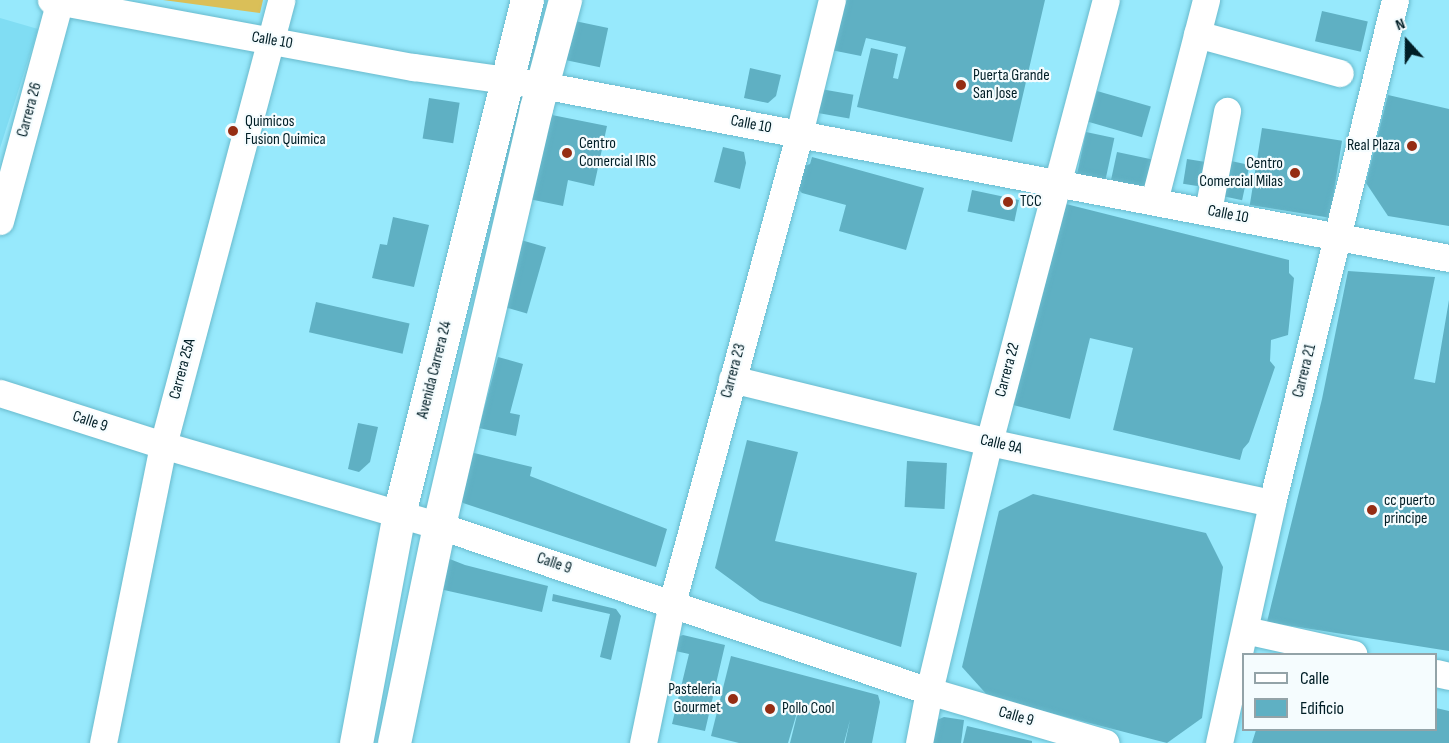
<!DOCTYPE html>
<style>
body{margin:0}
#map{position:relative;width:1449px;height:743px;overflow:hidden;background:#97e9fc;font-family:"Sofia Sans Condensed",sans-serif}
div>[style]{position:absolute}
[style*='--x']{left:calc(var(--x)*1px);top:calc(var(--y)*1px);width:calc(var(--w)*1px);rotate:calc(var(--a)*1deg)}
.built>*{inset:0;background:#80ddf3}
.green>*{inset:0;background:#dabf58}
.building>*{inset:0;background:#5fb0c3;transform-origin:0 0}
.roads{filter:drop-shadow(0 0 2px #69bacd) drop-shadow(0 0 2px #69bacd)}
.minor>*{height:27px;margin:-13.5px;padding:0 13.5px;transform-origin:13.5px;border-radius:13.5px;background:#fff}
.major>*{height:33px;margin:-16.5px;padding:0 16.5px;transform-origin:16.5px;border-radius:16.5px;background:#fff}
.dots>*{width:16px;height:16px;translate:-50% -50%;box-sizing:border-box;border:3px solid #f5fcfe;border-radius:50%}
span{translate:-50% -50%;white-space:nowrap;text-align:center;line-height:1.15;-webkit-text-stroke:4.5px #f5fcfe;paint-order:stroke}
.street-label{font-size:16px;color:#001e26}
.poi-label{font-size:16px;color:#001e26}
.left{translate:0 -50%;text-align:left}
.right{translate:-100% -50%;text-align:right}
.legend{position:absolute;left:1242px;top:653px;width:195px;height:78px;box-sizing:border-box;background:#f5fcfe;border:2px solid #93a3a8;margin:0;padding:8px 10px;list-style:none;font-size:18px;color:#001e26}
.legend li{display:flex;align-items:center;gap:12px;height:30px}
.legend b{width:30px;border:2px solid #93a3a8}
.north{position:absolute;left:1377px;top:12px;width:60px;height:60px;-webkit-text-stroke:4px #f5fcfe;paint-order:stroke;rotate:339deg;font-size:16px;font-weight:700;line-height:24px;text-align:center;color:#001e26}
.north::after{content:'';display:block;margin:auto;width:21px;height:27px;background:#001e26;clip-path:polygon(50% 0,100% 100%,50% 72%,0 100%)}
</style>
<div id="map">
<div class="built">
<i style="clip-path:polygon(0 18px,38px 29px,0 148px)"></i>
</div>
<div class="green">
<i style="clip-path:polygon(163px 0,263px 0,260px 13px)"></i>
</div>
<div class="building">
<i style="clip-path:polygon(842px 0,1045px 0,1012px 142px,857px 107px,871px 48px,898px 54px,893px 78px,898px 79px,906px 47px,866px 38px,861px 56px,831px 50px)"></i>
<i style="left:1322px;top:11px;width:47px;height:31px;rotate:13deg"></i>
<i style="left:570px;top:20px;width:39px;height:40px;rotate:12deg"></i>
<i style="clip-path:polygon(750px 68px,781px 75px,776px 96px,768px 103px,744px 98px)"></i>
<i style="left:815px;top:88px;width:39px;height:24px;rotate:10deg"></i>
<i style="left:1097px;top:91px;width:56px;height:32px;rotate:16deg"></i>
<i style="clip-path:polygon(1388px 95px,1449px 109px,1449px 226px,1388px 216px,1366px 183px)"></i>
<i style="left:429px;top:98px;width:31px;height:41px;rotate:9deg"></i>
<i style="clip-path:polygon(542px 113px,607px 126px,594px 186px,568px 180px,563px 206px,524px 198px)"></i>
<i style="left:1262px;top:128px;width:81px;height:78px;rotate:9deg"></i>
<i style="left:1086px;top:132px;width:29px;height:45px;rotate:12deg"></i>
<i style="clip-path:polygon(723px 147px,744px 152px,746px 163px,740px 189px,714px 182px)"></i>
<i style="left:1117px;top:152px;width:35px;height:33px;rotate:12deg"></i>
<i style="clip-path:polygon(812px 157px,924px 188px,906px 250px,839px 231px,846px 205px,802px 193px,795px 186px,800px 168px,810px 164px)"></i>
<i style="left:1187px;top:159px;width:19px;height:25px;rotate:9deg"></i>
<i style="left:1231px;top:161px;width:19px;height:36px;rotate:12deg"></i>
<i style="left:972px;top:190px;width:48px;height:22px;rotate:12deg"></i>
<i style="clip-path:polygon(1062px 203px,1289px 260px,1289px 273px,1294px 278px,1288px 335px,1271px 340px,1270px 361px,1275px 367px,1249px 442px,1243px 449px,1240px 460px,1113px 430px,1133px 348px,1090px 338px,1070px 419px,1009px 404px)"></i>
<i style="clip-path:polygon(393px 217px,429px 225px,414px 287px,372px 278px,380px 244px,387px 245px)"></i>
<i style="left:521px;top:240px;width:26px;height:69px;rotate:16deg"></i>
<i style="clip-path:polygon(1348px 271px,1435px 277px,1414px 379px,1435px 383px,1449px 300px,1449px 651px,1267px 622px,1322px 399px)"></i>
<i style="left:316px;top:302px;width:96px;height:31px;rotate:13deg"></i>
<i style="clip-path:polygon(498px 357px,523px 364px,510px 413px,520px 415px,516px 436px,479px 428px)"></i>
<i style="clip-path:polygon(358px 423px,378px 427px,370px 462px,359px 472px,348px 469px)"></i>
<i style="clip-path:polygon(747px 440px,798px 452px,775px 541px,917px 573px,901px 647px,760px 601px,715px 568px)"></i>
<i style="clip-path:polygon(470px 452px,532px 467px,530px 476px,667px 529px,656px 567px,463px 503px,458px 497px)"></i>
<i style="left:907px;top:461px;width:40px;height:46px;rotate:3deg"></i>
<i style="clip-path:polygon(1033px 494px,1206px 533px,1223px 567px,1202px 718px,1167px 743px,989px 697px,962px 667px,999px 511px)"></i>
<i style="clip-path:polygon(442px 556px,465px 565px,548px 586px,542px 612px,435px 588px)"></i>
<i style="clip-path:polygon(553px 594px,616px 609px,621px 616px,611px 660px,600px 657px,610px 614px,552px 601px)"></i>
<i style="clip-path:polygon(683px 635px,725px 645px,705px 731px,672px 724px,689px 654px,671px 650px,674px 638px)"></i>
<i style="clip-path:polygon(731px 656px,878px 695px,880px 702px,872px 743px,845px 743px,850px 720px,844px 743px,790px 743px,801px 699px,788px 743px,739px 743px,711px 736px)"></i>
<i style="clip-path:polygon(1436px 708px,1449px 711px,1449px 743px,1252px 743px,1256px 730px,1436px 730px)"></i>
<i style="clip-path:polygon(944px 717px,964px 720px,961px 743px,929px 743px,932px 722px)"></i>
<i style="clip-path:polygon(967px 726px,1032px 741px,1032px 743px,963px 743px)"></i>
</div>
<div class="roads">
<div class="minor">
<i style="--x:51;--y:0;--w:369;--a:10.5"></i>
<i style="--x:414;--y:67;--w:129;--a:8"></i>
<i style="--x:542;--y:85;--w:923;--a:10.8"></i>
<i style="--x:1197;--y:34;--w:148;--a:15.3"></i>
<i style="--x:1154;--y:201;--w:208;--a:-75.5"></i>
<i style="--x:1208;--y:211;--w:102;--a:-79.2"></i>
<i style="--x:0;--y:221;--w:229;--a:-74.8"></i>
<i style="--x:732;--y:379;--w:265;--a:13.8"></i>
<i style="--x:989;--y:442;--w:289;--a:12.2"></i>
<i style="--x:0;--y:393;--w:171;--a:17.7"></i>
<i style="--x:163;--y:445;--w:292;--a:16.3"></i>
<i style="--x:443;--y:527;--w:513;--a:18.65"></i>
<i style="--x:929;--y:691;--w:184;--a:16.4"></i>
<i style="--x:1245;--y:630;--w:111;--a:12.5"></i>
<i style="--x:1436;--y:673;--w:13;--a:13"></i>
<i style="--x:103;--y:743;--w:304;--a:-78.6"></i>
<i style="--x:163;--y:445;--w:460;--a:-75.1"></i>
<i style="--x:643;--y:743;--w:143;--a:-78.3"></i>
<i style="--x:672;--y:603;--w:486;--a:-74.8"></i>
<i style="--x:799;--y:134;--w:138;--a:-76.2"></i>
<i style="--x:919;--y:743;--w:53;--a:-79.1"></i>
<i style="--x:929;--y:691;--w:256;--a:-76.5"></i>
<i style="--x:989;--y:442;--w:457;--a:-75.2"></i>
<i style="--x:1219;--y:743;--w:246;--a:-77.5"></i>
<i style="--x:1272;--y:503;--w:518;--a:-76.26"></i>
</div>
<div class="major">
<i style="--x:356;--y:743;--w:233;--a:-79.4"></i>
<i style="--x:399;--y:514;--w:530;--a:-76.02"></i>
<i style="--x:394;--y:743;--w:223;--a:-78.3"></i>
<i style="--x:439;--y:525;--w:428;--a:-76.9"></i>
<i style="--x:536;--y:108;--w:112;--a:-75"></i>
</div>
</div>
<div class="dots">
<i style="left:961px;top:85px;background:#952d13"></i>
<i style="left:233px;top:131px;background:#952d13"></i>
<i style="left:1412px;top:146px;background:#952d13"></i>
<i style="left:567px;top:153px;background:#952d13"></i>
<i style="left:1295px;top:173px;background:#952d13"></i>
<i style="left:1008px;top:202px;background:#952d13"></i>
<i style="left:1372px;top:510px;background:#952d13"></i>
<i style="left:733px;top:699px;background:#952d13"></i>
<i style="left:770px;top:709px;background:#952d13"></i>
</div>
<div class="street-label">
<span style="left:272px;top:41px;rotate:10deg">Calle 10</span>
<span style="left:30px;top:110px;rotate:-75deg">Carrera 26</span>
<span style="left:751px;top:125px;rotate:11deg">Calle 10</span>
<span style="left:1228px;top:215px;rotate:11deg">Calle 10</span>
<span style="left:183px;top:369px;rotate:-75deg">Carrera 25A</span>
<span style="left:435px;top:370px;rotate:-76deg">Avenida Carrera 24</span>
<span style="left:1008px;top:370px;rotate:-75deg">Carrera 22</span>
<span style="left:734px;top:371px;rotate:-75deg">Carrera 23</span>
<span style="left:1305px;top:371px;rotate:-76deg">Carrera 21</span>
<span style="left:90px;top:422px;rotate:18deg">Calle 9</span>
<span style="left:1001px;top:445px;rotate:13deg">Calle 9A</span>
<span style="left:554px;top:564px;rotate:19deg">Calle 9</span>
<span style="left:1016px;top:717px;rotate:16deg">Calle 9</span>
</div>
<div class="poi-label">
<span class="left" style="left:973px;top:85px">Puerta Grande<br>San Jose</span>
<span class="left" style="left:245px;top:131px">Quimicos<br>Fusion Quimica</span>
<span class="left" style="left:579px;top:153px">Centro<br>Comercial IRIS</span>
<span class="right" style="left:1400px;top:146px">Real Plaza</span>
<span class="right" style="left:1283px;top:173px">Centro<br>Comercial Milas</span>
<span class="left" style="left:1020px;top:202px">TCC</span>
<span class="left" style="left:1384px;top:510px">cc puerto<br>principe</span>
<span class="right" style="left:721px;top:699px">Pasteleria<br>Gourmet</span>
<span class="left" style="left:782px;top:709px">Pollo Cool</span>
</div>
<ul class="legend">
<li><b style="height:8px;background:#fff"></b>Calle</li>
<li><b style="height:16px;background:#5fb0c3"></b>Edificio</li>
</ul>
<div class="north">N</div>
</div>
